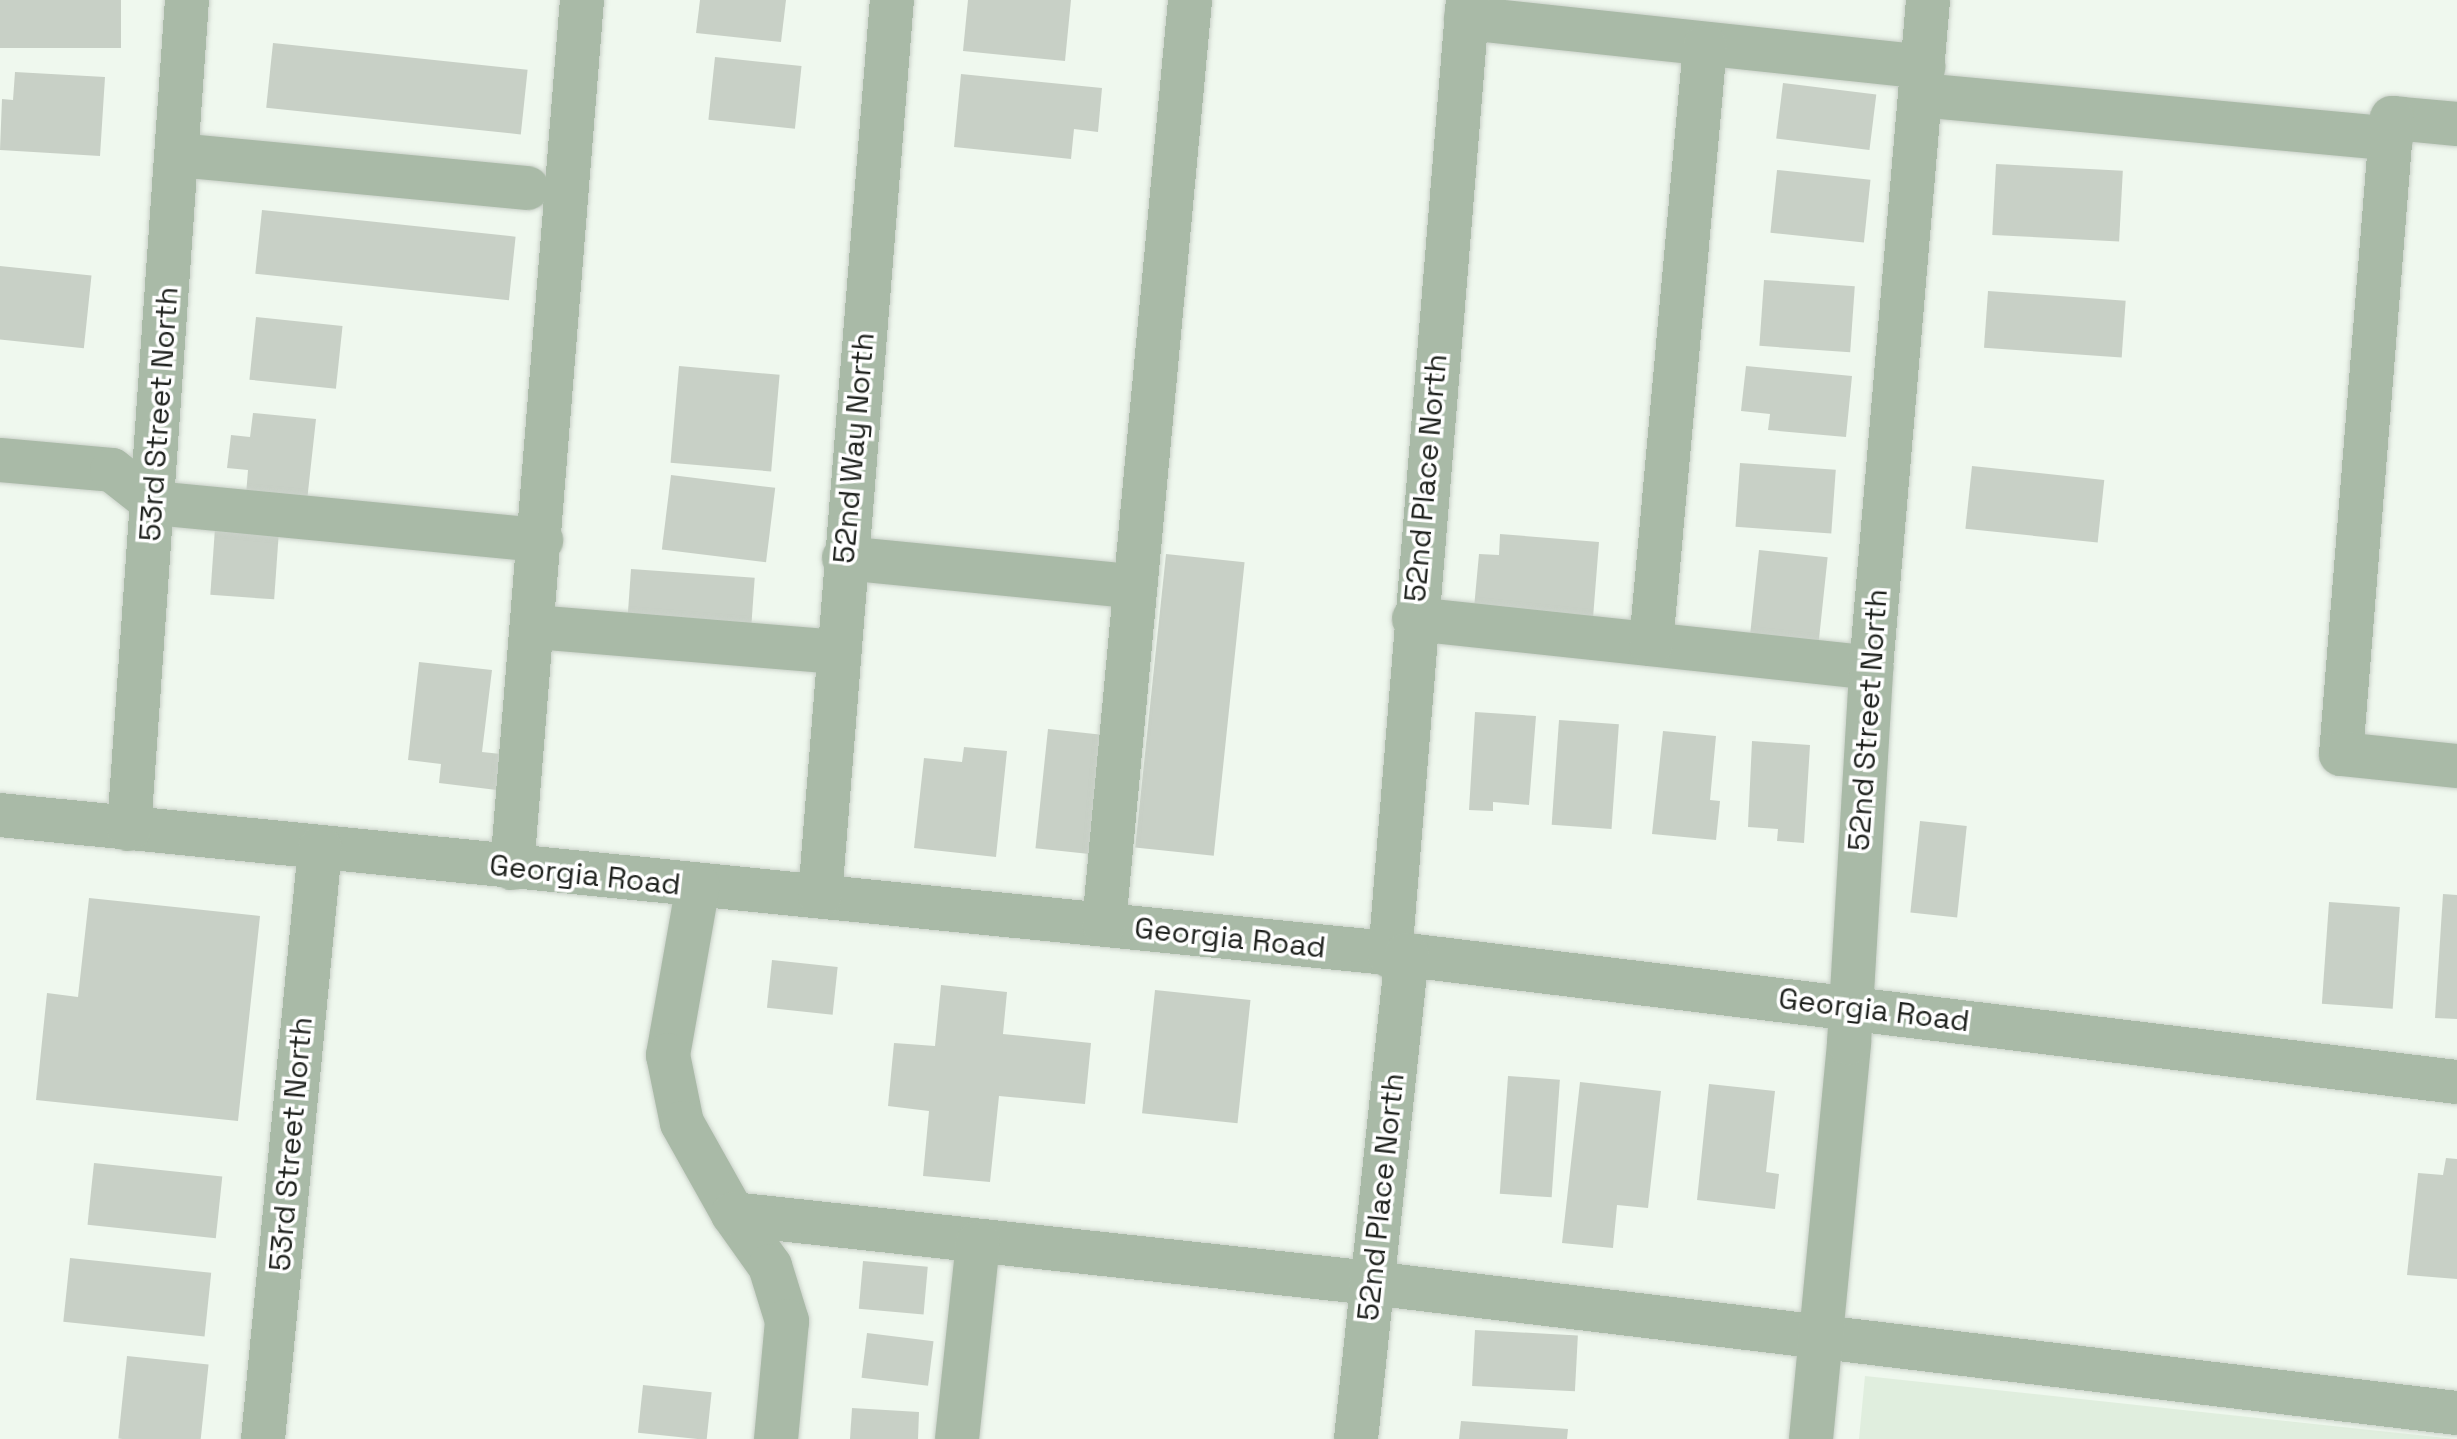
<!DOCTYPE html>
<style>
body{margin:0}
#map{position:relative;width:2457px;height:1439px;overflow:hidden;background:#eff8ee;font-family:"Space Grotesk",sans-serif}
div>[style]{position:absolute}
[style*='--x']{left:calc(var(--x)*1px);top:calc(var(--y)*1px);width:calc(var(--w)*1px);rotate:calc(var(--a)*1deg)}
.built>*{inset:0;background:#e0eede}
.building>*{inset:0;background:#c8d0c6;transform-origin:0 0}
.roads{filter:drop-shadow(0 0 2px #cad1c9) drop-shadow(0 0 2px #cad1c9)}
.minor>*{height:44px;margin:-22px;padding:0 22px;transform-origin:22px;border-radius:22px;background:#a9baa7}
span{translate:-50% -50%;white-space:nowrap;text-align:center;line-height:1.15;-webkit-text-stroke:7px #fff;paint-order:stroke}
.street-label{font-size:30px;color:#1f221e}
</style>
<div id="map">
<div class="built">
<i style="clip-path:polygon(1865px 1376px,2455px 1439px,1859px 1439px)"></i>
</div>
<div class="building">
<i style="left:0;top:0;width:121px;height:48px"></i>
<i style="clip-path:polygon(700px 0,786px 0,781px 42px,696px 33px)"></i>
<i style="clip-path:polygon(968px 0,1071px 0,1065px 61px,963px 51px)"></i>
<i style="left:273px;top:43px;width:256px;height:65px;rotate:6deg"></i>
<i style="left:715px;top:57px;width:87px;height:63px;rotate:6deg"></i>
<i style="clip-path:polygon(15px 72px,105px 77px,100px 156px,0 150px,2px 99px,13px 100px)"></i>
<i style="clip-path:polygon(961px 74px,1102px 88px,1098px 132px,1074px 129px,1071px 159px,954px 147px)"></i>
<i style="left:1783px;top:83px;width:94px;height:56px;rotate:7deg"></i>
<i style="left:1996px;top:164px;width:127px;height:71px;rotate:3deg"></i>
<i style="left:1777px;top:170px;width:94px;height:63px;rotate:6deg"></i>
<i style="left:262px;top:210px;width:255px;height:64px;rotate:6deg"></i>
<i style="left:0;top:266px;width:92px;height:73px;rotate:6deg"></i>
<i style="left:1764px;top:280px;width:91px;height:66px;rotate:4deg"></i>
<i style="left:1988px;top:291px;width:138px;height:57px;rotate:4deg"></i>
<i style="left:256px;top:317px;width:87px;height:63px;rotate:6deg"></i>
<i style="left:679px;top:366px;width:101px;height:97px;rotate:5deg"></i>
<i style="clip-path:polygon(1746px 366px,1852px 376px,1846px 437px,1768px 430px,1770px 414px,1741px 411px)"></i>
<i style="clip-path:polygon(253px 413px,316px 419px,307px 501px,246px 495px,248px 470px,227px 468px,231px 435px,250px 437px)"></i>
<i style="left:1740px;top:463px;width:96px;height:64px;rotate:4deg"></i>
<i style="left:1972px;top:466px;width:133px;height:63px;rotate:6deg"></i>
<i style="left:671px;top:475px;width:105px;height:75px;rotate:7deg"></i>
<i style="left:215px;top:528px;width:64px;height:67px;rotate:4deg"></i>
<i style="clip-path:polygon(1500px 534px,1599px 542px,1593px 618px,1474px 608px,1479px 554px,1499px 555px)"></i>
<i style="left:1759px;top:550px;width:69px;height:86px;rotate:6deg"></i>
<i style="left:1166px;top:554px;width:79px;height:295px;rotate:6deg"></i>
<i style="left:631px;top:569px;width:124px;height:50px;rotate:4deg"></i>
<i style="clip-path:polygon(419px 662px,492px 670px,482px 752px,501px 754px,497px 790px,439px 783px,441px 764px,408px 760px)"></i>
<i style="clip-path:polygon(1475px 712px,1536px 716px,1529px 805px,1493px 802px,1493px 811px,1469px 810px)"></i>
<i style="left:1559px;top:720px;width:60px;height:105px;rotate:4deg"></i>
<i style="left:1048px;top:729px;width:66px;height:120px;rotate:6deg"></i>
<i style="clip-path:polygon(1663px 731px,1716px 736px,1710px 800px,1720px 801px,1716px 840px,1652px 834px)"></i>
<i style="clip-path:polygon(1752px 741px,1810px 745px,1804px 843px,1777px 841px,1778px 829px,1748px 827px)"></i>
<i style="clip-path:polygon(964px 747px,1007px 751px,996px 857px,914px 848px,924px 758px,962px 762px)"></i>
<i style="left:1920px;top:821px;width:47px;height:92px;rotate:6deg"></i>
<i style="clip-path:polygon(2443px 894px,2457px 895px,2457px 1019px,2435px 1018px)"></i>
<i style="clip-path:polygon(89px 898px,260px 916px,238px 1121px,36px 1100px,47px 993px,78px 997px)"></i>
<i style="left:2329px;top:902px;width:71px;height:102px;rotate:4deg"></i>
<i style="left:772px;top:960px;width:66px;height:48px;rotate:6deg"></i>
<i style="clip-path:polygon(941px 985px,1007px 992px,1003px 1034px,1091px 1043px,1085px 1104px,999px 1096px,990px 1182px,923px 1176px,929px 1111px,888px 1106px,894px 1043px,935px 1046px)"></i>
<i style="left:1155px;top:990px;width:96px;height:124px;rotate:6deg"></i>
<i style="left:1508px;top:1076px;width:52px;height:118px;rotate:4deg"></i>
<i style="clip-path:polygon(1580px 1082px,1661px 1091px,1648px 1208px,1617px 1205px,1613px 1248px,1562px 1243px)"></i>
<i style="clip-path:polygon(1709px 1084px,1775px 1091px,1766px 1172px,1779px 1174px,1775px 1209px,1697px 1200px)"></i>
<i style="clip-path:polygon(2446px 1158px,2457px 1159px,2457px 1279px,2407px 1275px,2418px 1173px,2443px 1175px)"></i>
<i style="left:94px;top:1163px;width:129px;height:62px;rotate:6deg"></i>
<i style="left:70px;top:1258px;width:142px;height:64px;rotate:6deg"></i>
<i style="left:863px;top:1261px;width:65px;height:48px;rotate:5deg"></i>
<i style="left:1475px;top:1330px;width:103px;height:56px;rotate:3deg"></i>
<i style="left:867px;top:1333px;width:67px;height:45px;rotate:7deg"></i>
<i style="left:127px;top:1356px;width:82px;height:83px;rotate:6deg"></i>
<i style="left:643px;top:1385px;width:69px;height:48px;rotate:6deg"></i>
<i style="clip-path:polygon(852px 1408px,919px 1412px,918px 1439px,850px 1439px)"></i>
<i style="clip-path:polygon(1461px 1421px,1568px 1429px,1567px 1439px,1459px 1439px)"></i>
</div>
<div class="roads">
<div class="minor">
<i style="--x:1466;--y:18;--w:460;--a:6.1"></i>
<i style="--x:1920;--y:95;--w:473;--a:5.3"></i>
<i style="--x:2457;--y:124;--w:65;--a:-174.7"></i>
<i style="--x:2392;--y:118;--w:638;--a:94.58"></i>
<i style="--x:2341;--y:754;--w:117;--a:5.9"></i>
<i style="--x:177;--y:155;--w:352;--a:5.4"></i>
<i style="--x:0;--y:460;--w:112;--a:5.1"></i>
<i style="--x:112;--y:470;--w:53;--a:38.2"></i>
<i style="--x:154;--y:503;--w:389;--a:5.5"></i>
<i style="--x:844;--y:558;--w:288;--a:5.6"></i>
<i style="--x:1414;--y:619;--w:460;--a:6.1"></i>
<i style="--x:534;--y:627;--w:304;--a:4.7"></i>
<i style="--x:1651;--y:644;--w:600;--a:-84.84"></i>
<i style="--x:0;--y:815;--w:1414;--a:5.68"></i>
<i style="--x:1407;--y:955;--w:1058;--a:6.9"></i>
<i style="--x:129;--y:829;--w:831;--a:-86"></i>
<i style="--x:512;--y:868;--w:871;--a:-85.39"></i>
<i style="--x:698;--y:885;--w:173;--a:100"></i>
<i style="--x:668;--y:1055;--w:69;--a:78.4"></i>
<i style="--x:682;--y:1123;--w:104;--a:60.7"></i>
<i style="--x:733;--y:1214;--w:64;--a:54.6"></i>
<i style="--x:770;--y:1266;--w:58;--a:72.8"></i>
<i style="--x:787;--y:1321;--w:119;--a:95.3"></i>
<i style="--x:820;--y:896;--w:899;--a:-85.41"></i>
<i style="--x:1104;--y:924;--w:928;--a:-84.68"></i>
<i style="--x:1390;--y:956;--w:959;--a:-85.34"></i>
<i style="--x:733;--y:1214;--w:642;--a:6.17"></i>
<i style="--x:1371;--y:1283;--w:1094;--a:6.83"></i>
<i style="--x:263;--y:1439;--w:594;--a:-84.49"></i>
<i style="--x:957;--y:1439;--w:197;--a:-83.9"></i>
<i style="--x:1356;--y:1439;--w:487;--a:-84"></i>
<i style="--x:1811;--y:1439;--w:398;--a:-84.5"></i>
<i style="--x:1849;--y:1043;--w:376;--a:-86.6"></i>
<i style="--x:1871;--y:668;--w:670;--a:-85.12"></i>
</div>
</div>
<div class="street-label">
<span style="left:159px;top:414px;rotate:-86deg">53rd Street North</span>
<span style="left:854px;top:448px;rotate:-85deg">52nd Way North</span>
<span style="left:1426px;top:478px;rotate:-85deg">52nd Place North</span>
<span style="left:1868px;top:720px;rotate:-86deg">52nd Street North</span>
<span style="left:585px;top:875px;rotate:6deg">Georgia Road</span>
<span style="left:1230px;top:938px;rotate:6deg">Georgia Road</span>
<span style="left:1874px;top:1010px;rotate:7deg">Georgia Road</span>
<span style="left:291px;top:1144px;rotate:-85deg">53rd Street North</span>
<span style="left:1381px;top:1197px;rotate:-84deg">52nd Place North</span>
</div>
</div>
